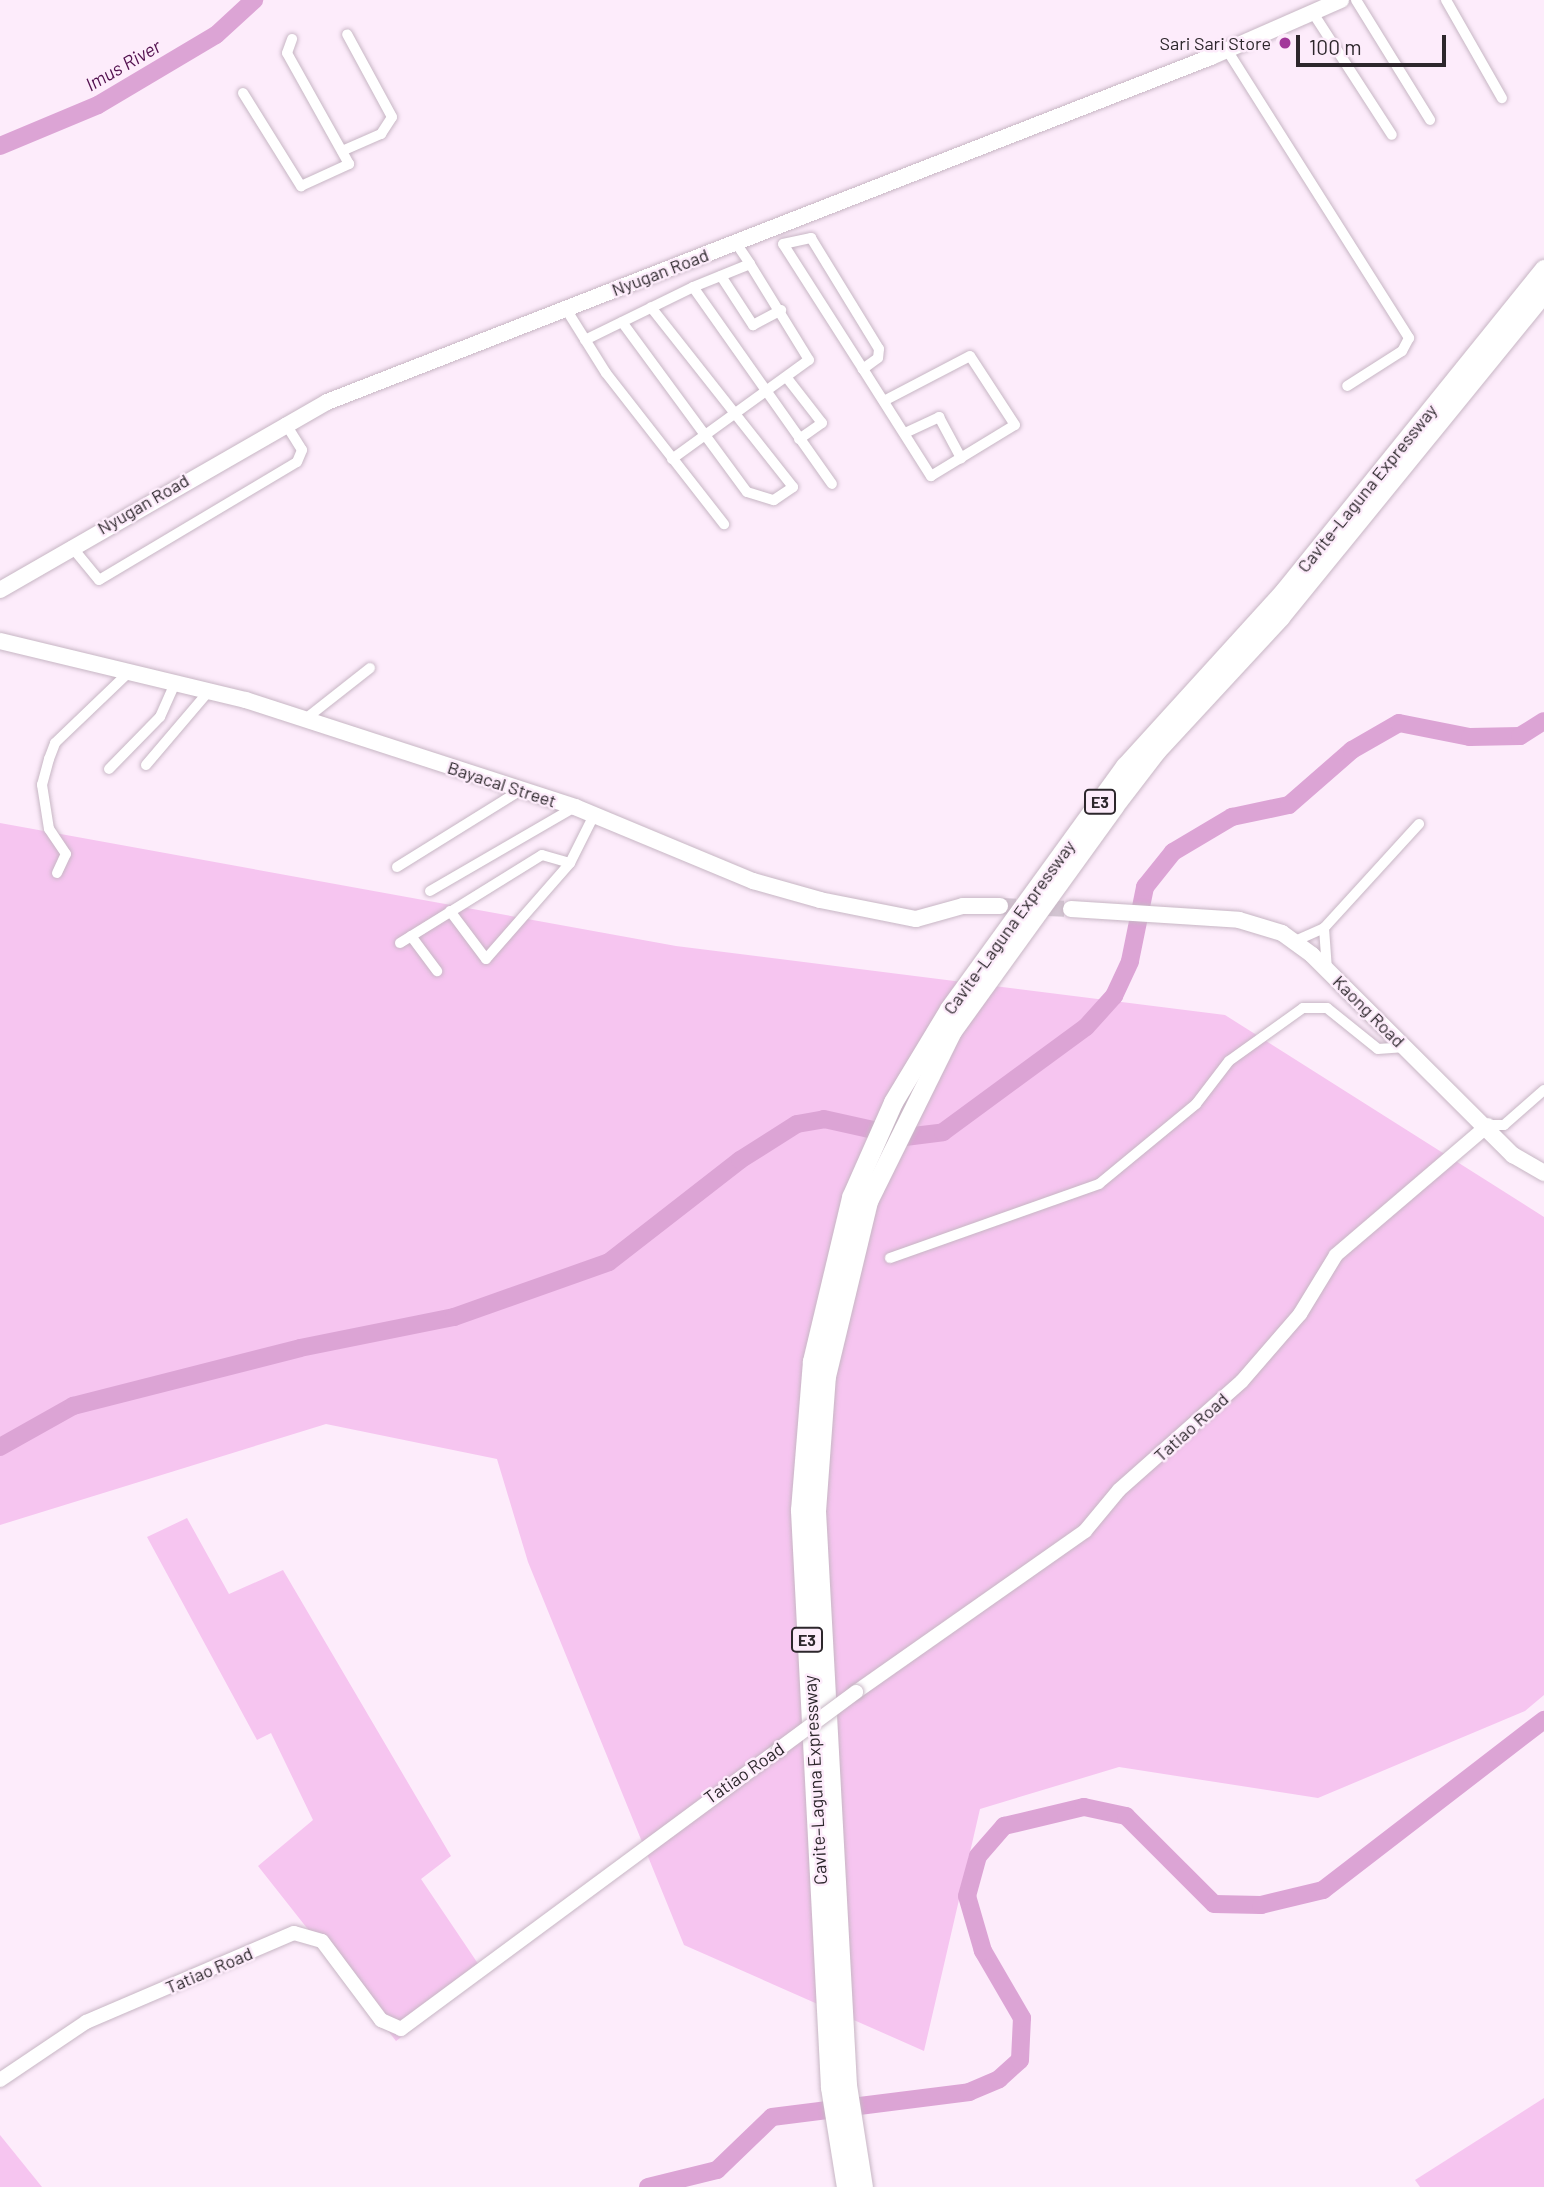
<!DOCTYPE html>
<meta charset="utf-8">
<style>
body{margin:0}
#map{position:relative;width:1544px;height:2187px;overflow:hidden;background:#fdecfb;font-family:Barlow,sans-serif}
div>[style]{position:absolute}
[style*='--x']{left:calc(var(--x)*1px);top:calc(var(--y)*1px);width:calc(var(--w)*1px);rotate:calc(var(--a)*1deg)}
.green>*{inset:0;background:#f6c5f0}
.river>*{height:18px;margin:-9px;padding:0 9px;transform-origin:9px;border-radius:9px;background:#dca4d5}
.secondary-tunnel>*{height:16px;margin-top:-8px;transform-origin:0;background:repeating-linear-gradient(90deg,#d3c5d2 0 16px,transparent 0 24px)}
.roads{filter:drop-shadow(0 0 2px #c7b6c4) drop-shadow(0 0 2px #c7b6c4)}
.minor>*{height:10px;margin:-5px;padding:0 5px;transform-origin:5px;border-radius:5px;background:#fff}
.tertiary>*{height:14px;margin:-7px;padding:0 7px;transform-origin:7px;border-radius:7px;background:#fff}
.secondary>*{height:16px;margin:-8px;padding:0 8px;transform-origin:8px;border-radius:8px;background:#fff}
.motorway>*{height:19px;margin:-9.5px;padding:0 9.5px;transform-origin:9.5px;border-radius:9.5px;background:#fff}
.bridges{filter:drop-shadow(0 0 2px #c7b6c4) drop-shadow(0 0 2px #c7b6c4)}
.tertiary-bridge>*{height:14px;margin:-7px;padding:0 7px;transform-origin:7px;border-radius:7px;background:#fff}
.dots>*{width:19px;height:19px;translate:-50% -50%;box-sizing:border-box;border:4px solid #fdecfb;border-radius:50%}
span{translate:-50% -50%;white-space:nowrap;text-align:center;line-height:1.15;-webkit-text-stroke:5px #fdecfb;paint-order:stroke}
.shield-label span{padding:2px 5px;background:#fdecfb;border:2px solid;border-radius:5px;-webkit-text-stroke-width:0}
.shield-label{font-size:16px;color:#2d272c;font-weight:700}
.poi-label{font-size:18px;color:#2d272c}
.right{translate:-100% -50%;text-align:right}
.street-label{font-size:18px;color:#2d272c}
.water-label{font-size:19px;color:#52104e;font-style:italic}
.scale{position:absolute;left:1296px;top:35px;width:150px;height:32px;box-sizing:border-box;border:4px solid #2d272c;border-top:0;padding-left:9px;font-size:21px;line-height:24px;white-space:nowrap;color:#2d272c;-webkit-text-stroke:5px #fdecfb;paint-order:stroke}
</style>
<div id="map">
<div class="green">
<i style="clip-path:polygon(0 823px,676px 946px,1225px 1015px,1544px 1217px,1544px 1695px,1525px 1711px,1318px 1798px,1119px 1767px,980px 1809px,924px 2051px,684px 1945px,528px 1562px,497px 1459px,326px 1424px,0 1525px)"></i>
<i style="clip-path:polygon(187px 1518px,229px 1594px,283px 1570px,451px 1856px,421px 1879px,485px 1974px,396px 2041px,258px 1866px,313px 1820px,271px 1733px,257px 1740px,147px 1537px)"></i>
<i style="clip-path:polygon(1544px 2098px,1544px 2187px,1420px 2187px,1415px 2180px)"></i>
<i style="clip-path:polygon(0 2135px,42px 2187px,0 2187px)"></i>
</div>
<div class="river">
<i style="--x:0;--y:146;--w:106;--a:-22.7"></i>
<i style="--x:98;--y:105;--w:137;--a:-30.7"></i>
<i style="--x:216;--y:35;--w:52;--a:-42.6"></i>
<i style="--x:0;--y:1447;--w:84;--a:-29.3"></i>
<i style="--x:73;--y:1406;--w:234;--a:-14.3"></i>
<i style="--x:300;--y:1348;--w:157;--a:-11.4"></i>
<i style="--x:454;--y:1317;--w:164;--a:-19.5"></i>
<i style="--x:609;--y:1262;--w:166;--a:-37.9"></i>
<i style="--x:740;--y:1160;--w:67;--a:-32.3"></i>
<i style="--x:797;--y:1124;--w:27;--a:-10"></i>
<i style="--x:824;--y:1119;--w:83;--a:12.5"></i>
<i style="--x:905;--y:1137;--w:38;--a:-7"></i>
<i style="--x:943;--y:1132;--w:177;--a:-36.3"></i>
<i style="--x:1086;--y:1027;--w:42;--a:-47.9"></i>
<i style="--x:1114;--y:996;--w:38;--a:-65"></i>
<i style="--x:1130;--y:961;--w:76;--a:-78.5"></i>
<i style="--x:1145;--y:887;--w:45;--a:-51.3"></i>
<i style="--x:1173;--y:852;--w:69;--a:-30.7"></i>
<i style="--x:1232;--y:817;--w:58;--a:-11.9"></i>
<i style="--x:1289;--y:805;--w:84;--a:-41.1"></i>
<i style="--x:1352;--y:750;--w:54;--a:-29.9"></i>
<i style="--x:1399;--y:723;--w:72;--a:11.2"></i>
<i style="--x:1470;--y:737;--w:50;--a:-1.1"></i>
<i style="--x:1520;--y:736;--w:28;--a:-32"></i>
<i style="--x:648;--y:2187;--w:71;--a:-13.8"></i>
<i style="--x:717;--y:2170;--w:76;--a:-43.9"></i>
<i style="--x:772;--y:2117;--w:199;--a:-7.2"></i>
<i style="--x:969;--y:2092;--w:33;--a:-23"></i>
<i style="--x:999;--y:2079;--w:28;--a:-42"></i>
<i style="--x:1020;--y:2060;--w:42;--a:-87.3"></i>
<i style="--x:1022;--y:2018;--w:78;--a:-120.2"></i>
<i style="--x:983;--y:1951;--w:57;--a:-106.2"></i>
<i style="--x:967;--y:1896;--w:41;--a:-74.6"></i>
<i style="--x:978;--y:1856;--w:40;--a:-49"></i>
<i style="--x:1004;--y:1826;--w:82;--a:-13.4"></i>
<i style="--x:1084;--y:1807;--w:43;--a:12.1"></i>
<i style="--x:1126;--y:1816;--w:124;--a:45"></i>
<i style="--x:1214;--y:1904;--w:47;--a:1.2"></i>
<i style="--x:1261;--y:1905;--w:64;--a:-13.6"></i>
<i style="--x:1323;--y:1890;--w:279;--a:-37.6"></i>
</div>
<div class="secondary-tunnel">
<i style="--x:1000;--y:906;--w:71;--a:2.4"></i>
</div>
<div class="roads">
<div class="minor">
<i style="--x:1356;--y:0;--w:141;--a:58.3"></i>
<i style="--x:1446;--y:0;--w:113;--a:60.3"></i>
<i style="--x:1313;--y:13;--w:145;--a:57.1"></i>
<i style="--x:1227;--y:50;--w:341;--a:57.7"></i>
<i style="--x:1409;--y:338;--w:15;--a:118"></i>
<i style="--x:1402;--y:351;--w:65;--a:147.5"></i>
<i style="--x:243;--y:93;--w:110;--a:58.1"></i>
<i style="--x:301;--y:186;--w:53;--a:-24.6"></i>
<i style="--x:349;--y:164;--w:127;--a:-119.2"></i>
<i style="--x:287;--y:53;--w:15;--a:-70"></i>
<i style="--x:342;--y:151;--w:43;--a:-23.6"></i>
<i style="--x:381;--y:134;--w:20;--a:-57"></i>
<i style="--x:392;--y:117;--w:94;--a:-118.5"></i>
<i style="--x:811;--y:238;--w:130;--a:58.5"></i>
<i style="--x:879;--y:349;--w:9;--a:96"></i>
<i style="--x:878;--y:358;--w:19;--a:144"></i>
<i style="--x:863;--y:369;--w:148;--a:-122.6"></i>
<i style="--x:783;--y:244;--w:29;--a:-12"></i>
<i style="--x:736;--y:243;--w:25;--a:56"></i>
<i style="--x:721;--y:276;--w:59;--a:56.9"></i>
<i style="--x:753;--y:325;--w:32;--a:-28"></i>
<i style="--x:566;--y:309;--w:75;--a:58"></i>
<i style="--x:606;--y:373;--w:192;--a:52"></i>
<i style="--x:622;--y:322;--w:211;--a:53.7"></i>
<i style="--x:747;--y:492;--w:28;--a:17"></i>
<i style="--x:774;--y:500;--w:23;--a:-34"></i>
<i style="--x:793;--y:487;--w:229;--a:-128.3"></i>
<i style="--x:585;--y:340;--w:120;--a:-26.1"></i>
<i style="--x:693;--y:287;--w:241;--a:54.8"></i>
<i style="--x:863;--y:369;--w:127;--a:57.6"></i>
<i style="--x:931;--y:476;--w:98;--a:-31.3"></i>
<i style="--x:1015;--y:425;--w:82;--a:-123.1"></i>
<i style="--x:970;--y:356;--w:97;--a:152.4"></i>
<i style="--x:787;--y:378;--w:57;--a:52.1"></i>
<i style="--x:822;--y:423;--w:28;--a:145"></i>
<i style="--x:905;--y:433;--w:38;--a:-25"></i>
<i style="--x:939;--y:417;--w:47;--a:61.8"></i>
<i style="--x:672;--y:459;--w:169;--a:-35.9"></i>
<i style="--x:809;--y:360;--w:113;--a:-121.6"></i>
<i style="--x:750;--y:264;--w:61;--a:158"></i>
<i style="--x:71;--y:546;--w:44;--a:50.5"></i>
<i style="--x:99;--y:580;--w:230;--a:-30.8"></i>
<i style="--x:297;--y:462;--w:13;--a:-67"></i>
<i style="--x:302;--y:450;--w:32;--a:-122"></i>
<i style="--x:304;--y:720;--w:84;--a:-38.2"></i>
<i style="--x:146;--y:765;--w:97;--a:-49.6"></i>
<i style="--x:109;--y:769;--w:73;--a:-45.6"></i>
<i style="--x:160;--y:717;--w:39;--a:-66"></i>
<i style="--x:397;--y:867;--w:144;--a:-31.9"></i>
<i style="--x:57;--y:873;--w:21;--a:-65"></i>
<i style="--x:66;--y:854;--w:30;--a:-124"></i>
<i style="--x:49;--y:829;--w:45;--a:-99"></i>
<i style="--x:42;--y:785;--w:27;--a:-75"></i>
<i style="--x:49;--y:759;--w:17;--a:-69"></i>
<i style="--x:55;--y:743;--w:104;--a:-43.8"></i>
<i style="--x:430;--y:891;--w:168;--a:-30.1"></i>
<i style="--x:450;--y:911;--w:60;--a:53.1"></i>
<i style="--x:486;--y:959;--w:128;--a:-48.8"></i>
<i style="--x:1324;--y:928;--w:42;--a:85.9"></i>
<i style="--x:411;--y:936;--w:44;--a:53.4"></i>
<i style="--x:1295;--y:941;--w:32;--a:-24"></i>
<i style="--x:1324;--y:928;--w:141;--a:-47.6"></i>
<i style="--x:400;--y:943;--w:167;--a:-31.8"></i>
<i style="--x:542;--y:855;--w:29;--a:16"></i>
<i style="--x:570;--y:863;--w:54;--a:-63.4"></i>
<i style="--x:1488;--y:1125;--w:16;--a:0"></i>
<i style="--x:1504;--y:1125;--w:53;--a:-41.2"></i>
<i style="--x:890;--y:1258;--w:222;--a:-19.5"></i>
<i style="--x:1099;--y:1184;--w:126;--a:-39.5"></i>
<i style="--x:1196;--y:1104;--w:54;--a:-52.5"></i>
<i style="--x:1229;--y:1061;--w:91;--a:-35.6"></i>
<i style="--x:1303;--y:1008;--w:24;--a:0"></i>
<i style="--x:1327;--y:1008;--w:65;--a:38.8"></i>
<i style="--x:1378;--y:1049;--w:27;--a:-4"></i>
</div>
<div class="tertiary">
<i style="--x:856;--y:1692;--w:280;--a:-35.1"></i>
<i style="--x:1085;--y:1531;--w:53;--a:-50.3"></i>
<i style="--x:1119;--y:1490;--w:164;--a:-41.5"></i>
<i style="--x:1242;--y:1381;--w:89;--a:-49.1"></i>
<i style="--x:1300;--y:1314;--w:69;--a:-58.6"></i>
<i style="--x:1336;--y:1255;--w:200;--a:-40.5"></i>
<i style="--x:0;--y:2080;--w:104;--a:-34"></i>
<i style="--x:86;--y:2022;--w:226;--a:-23.2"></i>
<i style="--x:294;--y:1933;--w:29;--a:16"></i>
<i style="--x:322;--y:1941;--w:99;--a:53.2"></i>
<i style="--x:381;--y:2020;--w:22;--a:24"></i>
<i style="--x:401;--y:2029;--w:470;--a:-36.5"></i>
</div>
<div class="secondary">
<i style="--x:0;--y:590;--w:377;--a:-29.9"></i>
<i style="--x:327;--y:402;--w:949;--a:-21.32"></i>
<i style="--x:1211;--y:57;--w:142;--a:-23.7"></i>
<i style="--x:0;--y:641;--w:253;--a:13.5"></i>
<i style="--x:246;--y:700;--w:346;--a:18"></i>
<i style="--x:575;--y:807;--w:193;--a:22.6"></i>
<i style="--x:753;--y:881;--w:70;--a:15.8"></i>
<i style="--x:820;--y:900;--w:98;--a:11.2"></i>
<i style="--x:916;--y:919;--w:49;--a:-15.5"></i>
<i style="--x:963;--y:906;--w:37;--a:0"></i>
<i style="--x:1071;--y:909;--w:168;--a:3.7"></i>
<i style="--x:1239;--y:920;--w:45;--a:16.8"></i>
<i style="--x:1282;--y:933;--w:37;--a:36"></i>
<i style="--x:1312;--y:955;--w:284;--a:44.9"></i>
<i style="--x:1513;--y:1155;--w:36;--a:30"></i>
</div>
<div class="motorway">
<i style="--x:846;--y:2187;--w:101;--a:-99.1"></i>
<i style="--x:830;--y:2087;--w:578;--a:-92.98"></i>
<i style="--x:800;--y:1510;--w:149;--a:-85.4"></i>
<i style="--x:812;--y:1361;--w:169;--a:-76.6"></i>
<i style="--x:851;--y:1197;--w:104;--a:-66.1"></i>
<i style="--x:893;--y:1102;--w:109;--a:-58.9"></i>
<i style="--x:949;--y:1009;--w:300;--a:-54.1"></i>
<i style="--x:1125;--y:766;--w:236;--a:-47.7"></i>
<i style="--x:1284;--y:591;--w:414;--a:-51.1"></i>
<i style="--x:863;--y:2187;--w:103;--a:-98.9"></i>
<i style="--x:847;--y:2085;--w:575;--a:-93.09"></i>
<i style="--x:816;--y:1511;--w:135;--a:-85.8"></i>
<i style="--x:826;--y:1376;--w:180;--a:-76.5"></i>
<i style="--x:868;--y:1201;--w:190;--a:-63.7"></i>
<i style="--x:952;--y:1031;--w:277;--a:-54.2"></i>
<i style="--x:1114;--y:806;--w:69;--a:-52.6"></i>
<i style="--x:1156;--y:751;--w:183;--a:-47.2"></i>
<i style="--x:1280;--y:617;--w:419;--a:-50.9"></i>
</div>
</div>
<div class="bridges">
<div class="tertiary-bridge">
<i style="--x:779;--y:1749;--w:96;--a:-36.5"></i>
</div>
</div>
<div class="dots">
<i style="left:1285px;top:43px;background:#a2389a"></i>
</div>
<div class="shield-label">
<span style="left:1100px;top:802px">E3</span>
<span style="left:807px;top:1640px">E3</span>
</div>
<div class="poi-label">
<span class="right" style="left:1271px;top:43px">Sari Sari Store</span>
</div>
<div class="street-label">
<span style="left:660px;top:272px;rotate:-21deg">Nyugan Road</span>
<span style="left:1367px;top:488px;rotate:-51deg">Cavite–Laguna Expressway</span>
<span style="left:143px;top:504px;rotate:-30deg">Nyugan Road</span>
<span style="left:502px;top:784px;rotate:18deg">Bayacal Street</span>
<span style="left:1009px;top:927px;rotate:-54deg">Cavite–Laguna Expressway</span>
<span style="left:1369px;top:1011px;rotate:45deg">Kaong Road</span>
<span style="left:1191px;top:1427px;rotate:-42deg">Tatiao Road</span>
<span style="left:744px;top:1773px;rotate:-35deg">Tatiao Road</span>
<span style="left:815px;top:1780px;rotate:-93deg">Cavite–Laguna Expressway</span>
<span style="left:209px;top:1970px;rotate:-23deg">Tatiao Road</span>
</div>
<div class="water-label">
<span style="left:123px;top:65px;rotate:-30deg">Imus River</span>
</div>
<div class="scale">100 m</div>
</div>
